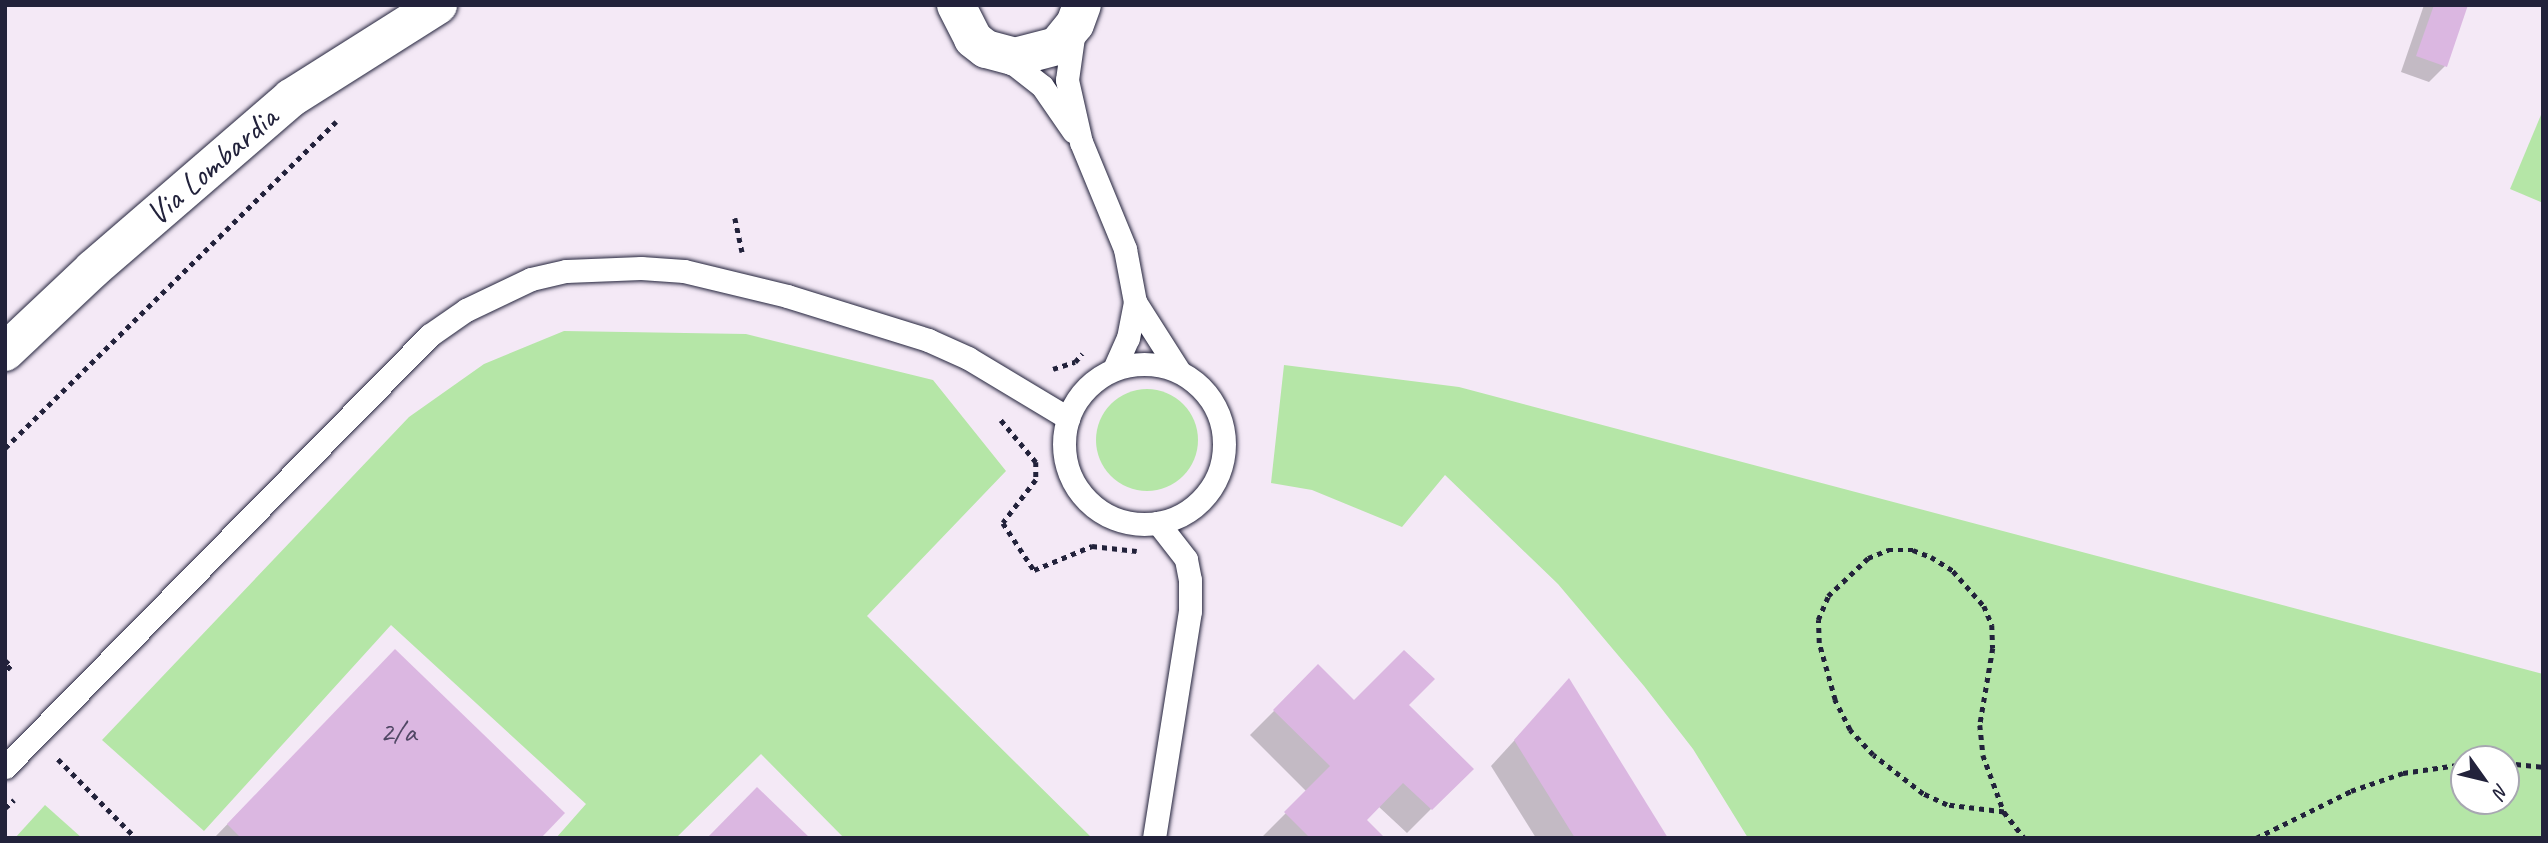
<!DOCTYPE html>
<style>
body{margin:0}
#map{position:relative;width:2548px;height:843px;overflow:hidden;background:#f4e9f6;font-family:Caveat,sans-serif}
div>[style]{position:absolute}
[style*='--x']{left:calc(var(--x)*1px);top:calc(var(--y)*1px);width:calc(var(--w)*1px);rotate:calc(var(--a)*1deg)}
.green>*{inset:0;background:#b5e6a7}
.round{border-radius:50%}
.shadow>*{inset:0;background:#0003}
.building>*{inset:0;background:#dbb7e1}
.path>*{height:4.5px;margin-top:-2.25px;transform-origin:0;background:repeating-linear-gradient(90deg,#22223b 0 5px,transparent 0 10px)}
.roads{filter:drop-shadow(0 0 2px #22223b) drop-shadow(0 0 2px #22223b)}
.service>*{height:23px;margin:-11.5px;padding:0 11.5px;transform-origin:11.5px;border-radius:11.5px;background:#fff}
.service>.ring{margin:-11.5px;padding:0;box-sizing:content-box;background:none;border:23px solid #fff;border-radius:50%}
.tertiary>*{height:38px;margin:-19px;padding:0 19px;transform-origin:19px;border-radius:19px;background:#fff}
span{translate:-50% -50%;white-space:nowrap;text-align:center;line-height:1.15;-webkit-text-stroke:5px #fff;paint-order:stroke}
.number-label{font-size:30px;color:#504764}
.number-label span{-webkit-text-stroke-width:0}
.street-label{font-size:33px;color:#22223b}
.frame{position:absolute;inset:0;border:7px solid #22223b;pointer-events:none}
.north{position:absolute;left:2450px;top:745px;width:70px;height:70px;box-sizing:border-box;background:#fff;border:2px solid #a7a7b1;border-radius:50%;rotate:124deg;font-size:19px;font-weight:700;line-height:28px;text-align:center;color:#22223b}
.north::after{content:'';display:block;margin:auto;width:24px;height:32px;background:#22223b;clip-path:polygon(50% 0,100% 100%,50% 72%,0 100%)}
</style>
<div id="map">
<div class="green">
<i style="clip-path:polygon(2543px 110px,2543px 203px,2510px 189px)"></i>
<i style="clip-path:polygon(564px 331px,746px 334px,933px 380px,1006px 471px,867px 616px,1092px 838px,844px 838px,761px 754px,676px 838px,556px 838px,586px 804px,391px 625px,204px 831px,102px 740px,409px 417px,484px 364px)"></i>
<i style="clip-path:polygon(evenodd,1284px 365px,1459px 387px,2543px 674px,2543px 838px,1748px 838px,1693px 749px,1644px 686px,1558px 584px,1445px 475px,1402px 527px,1312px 490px,1271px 483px,1284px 365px,2506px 759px,2506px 801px,2464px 801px,2464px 759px,2506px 759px)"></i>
<i class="round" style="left:1096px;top:389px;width:102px;height:102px"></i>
<i style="clip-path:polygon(45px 805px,82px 838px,15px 838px)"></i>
</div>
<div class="shadow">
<i style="clip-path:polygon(2424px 5px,2466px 5px,2445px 66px,2429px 82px,2401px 72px)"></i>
<i style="clip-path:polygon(1318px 667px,1354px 702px,1407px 706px,1471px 769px,1407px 833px,1378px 806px,1365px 820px,1382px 838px,1261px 838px,1307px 792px,1250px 735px)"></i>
<i style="clip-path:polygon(371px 676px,538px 838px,214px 838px)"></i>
<i style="clip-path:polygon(1569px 681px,1666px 838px,1536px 838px,1491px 766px)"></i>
</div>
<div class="building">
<i style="clip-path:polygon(2434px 5px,2468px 5px,2447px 67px,2416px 56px)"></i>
<i style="clip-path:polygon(395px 649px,565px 813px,541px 838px,241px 838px,227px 824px)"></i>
<i style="clip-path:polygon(1404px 650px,1435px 679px,1409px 705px,1474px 769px,1432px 810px,1403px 783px,1367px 820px,1385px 838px,1310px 838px,1284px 812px,1330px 766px,1273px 710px,1318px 664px,1354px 700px)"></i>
<i style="clip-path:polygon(1569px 678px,1668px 838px,1575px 838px,1514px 740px)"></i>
<i style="clip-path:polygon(757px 787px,810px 838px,707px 838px)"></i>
</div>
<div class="path">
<i style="--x:735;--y:218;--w:35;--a:78"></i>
<i style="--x:1053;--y:369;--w:23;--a:-18"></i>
<i style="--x:1075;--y:362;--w:11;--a:-49"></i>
<i style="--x:1001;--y:420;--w:55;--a:50.2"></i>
<i style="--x:1036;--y:462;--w:18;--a:90"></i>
<i style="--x:1036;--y:480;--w:54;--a:127.5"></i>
<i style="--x:1003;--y:523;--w:56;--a:56.6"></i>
<i style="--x:1034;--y:570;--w:63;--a:-22.5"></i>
<i style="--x:1092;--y:546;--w:45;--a:6.3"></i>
<i style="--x:5;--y:448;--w:465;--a:-44.6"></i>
<i style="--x:5;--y:660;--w:8;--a:45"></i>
<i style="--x:11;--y:666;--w:8;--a:135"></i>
<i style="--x:58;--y:759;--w:111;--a:45.4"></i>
<i style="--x:2506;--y:763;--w:37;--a:6"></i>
<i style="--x:5;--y:808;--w:12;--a:-42"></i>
<i style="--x:2004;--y:812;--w:57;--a:-173"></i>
<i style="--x:1947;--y:805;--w:26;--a:-155"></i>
<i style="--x:1923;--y:794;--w:63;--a:-142"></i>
<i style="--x:1873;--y:755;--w:34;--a:-133"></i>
<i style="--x:1850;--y:730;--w:34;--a:-117"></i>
<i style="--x:1835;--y:700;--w:59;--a:-105.7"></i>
<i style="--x:1819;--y:643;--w:23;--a:-92"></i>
<i style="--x:1818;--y:620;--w:26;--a:-67"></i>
<i style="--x:1828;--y:596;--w:55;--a:-43.5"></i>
<i style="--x:1868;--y:558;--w:22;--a:-22"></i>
<i style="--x:1888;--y:550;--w:25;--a:0"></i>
<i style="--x:1913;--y:550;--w:19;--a:21"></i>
<i style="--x:1931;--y:557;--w:26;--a:32"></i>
<i style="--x:1953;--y:571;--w:47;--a:48.5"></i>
<i style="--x:1984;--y:606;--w:21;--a:67"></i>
<i style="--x:1992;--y:625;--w:23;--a:88"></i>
<i style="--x:1993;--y:648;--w:78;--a:99.6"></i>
<i style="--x:1980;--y:725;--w:30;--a:84"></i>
<i style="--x:1983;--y:755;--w:61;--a:69.8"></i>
<i style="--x:2004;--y:812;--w:33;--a:52"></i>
<i style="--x:2256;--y:838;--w:106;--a:-26.3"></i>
<i style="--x:2351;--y:791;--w:55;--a:-19.1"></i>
<i style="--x:2403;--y:773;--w:62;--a:-8.4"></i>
</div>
<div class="roads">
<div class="service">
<i style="--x:1074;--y:30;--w:50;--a:98"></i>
<i style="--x:1067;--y:80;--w:64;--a:77.3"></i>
<i style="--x:1081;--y:142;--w:116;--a:67.6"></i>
<i style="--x:1125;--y:249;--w:54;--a:79.3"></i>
<i style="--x:1005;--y:57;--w:47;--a:38.1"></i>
<i style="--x:1042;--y:86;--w:55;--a:55.4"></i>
<i class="ring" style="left:1064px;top:364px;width:137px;height:137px"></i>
<i style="--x:1114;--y:369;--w:34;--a:-66"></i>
<i style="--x:1128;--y:338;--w:37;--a:-79"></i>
<i style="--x:1135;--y:302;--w:82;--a:57.5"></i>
<i style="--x:5;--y:767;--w:606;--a:-45.47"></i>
<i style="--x:430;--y:335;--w:44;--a:-34.8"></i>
<i style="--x:466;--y:310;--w:72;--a:-25.5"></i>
<i style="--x:531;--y:279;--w:36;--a:-13"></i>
<i style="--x:566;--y:271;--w:75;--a:-2.3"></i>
<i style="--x:641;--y:268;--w:43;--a:4"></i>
<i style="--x:684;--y:271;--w:106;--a:13.6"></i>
<i style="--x:787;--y:296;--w:148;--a:17.3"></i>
<i style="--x:928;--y:340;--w:44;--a:24.2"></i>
<i style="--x:968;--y:358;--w:117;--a:31"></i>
<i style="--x:1154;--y:838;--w:230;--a:-81"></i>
<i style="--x:1190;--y:611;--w:31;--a:-90"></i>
<i style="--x:1190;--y:580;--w:21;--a:-101"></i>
<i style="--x:1186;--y:559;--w:46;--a:-127.9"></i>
</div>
<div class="tertiary">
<i style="--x:956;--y:5;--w:38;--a:63"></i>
<i style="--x:973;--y:39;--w:16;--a:38"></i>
<i style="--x:986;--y:49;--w:30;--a:15"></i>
<i style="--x:1015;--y:57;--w:43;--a:-14.7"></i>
<i style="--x:1057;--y:46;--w:28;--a:-51"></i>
<i style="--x:1075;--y:24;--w:20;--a:-70"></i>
<i style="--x:5;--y:352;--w:121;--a:-43.3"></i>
<i style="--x:93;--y:269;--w:262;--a:-40.8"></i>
<i style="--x:291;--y:98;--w:174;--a:-32.3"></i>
</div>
</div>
<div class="number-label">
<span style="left:398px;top:731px">2/a</span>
</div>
<div class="street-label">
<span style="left:212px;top:166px;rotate:-41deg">Via Lombardia</span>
</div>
<div class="frame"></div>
<div class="north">N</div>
</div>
